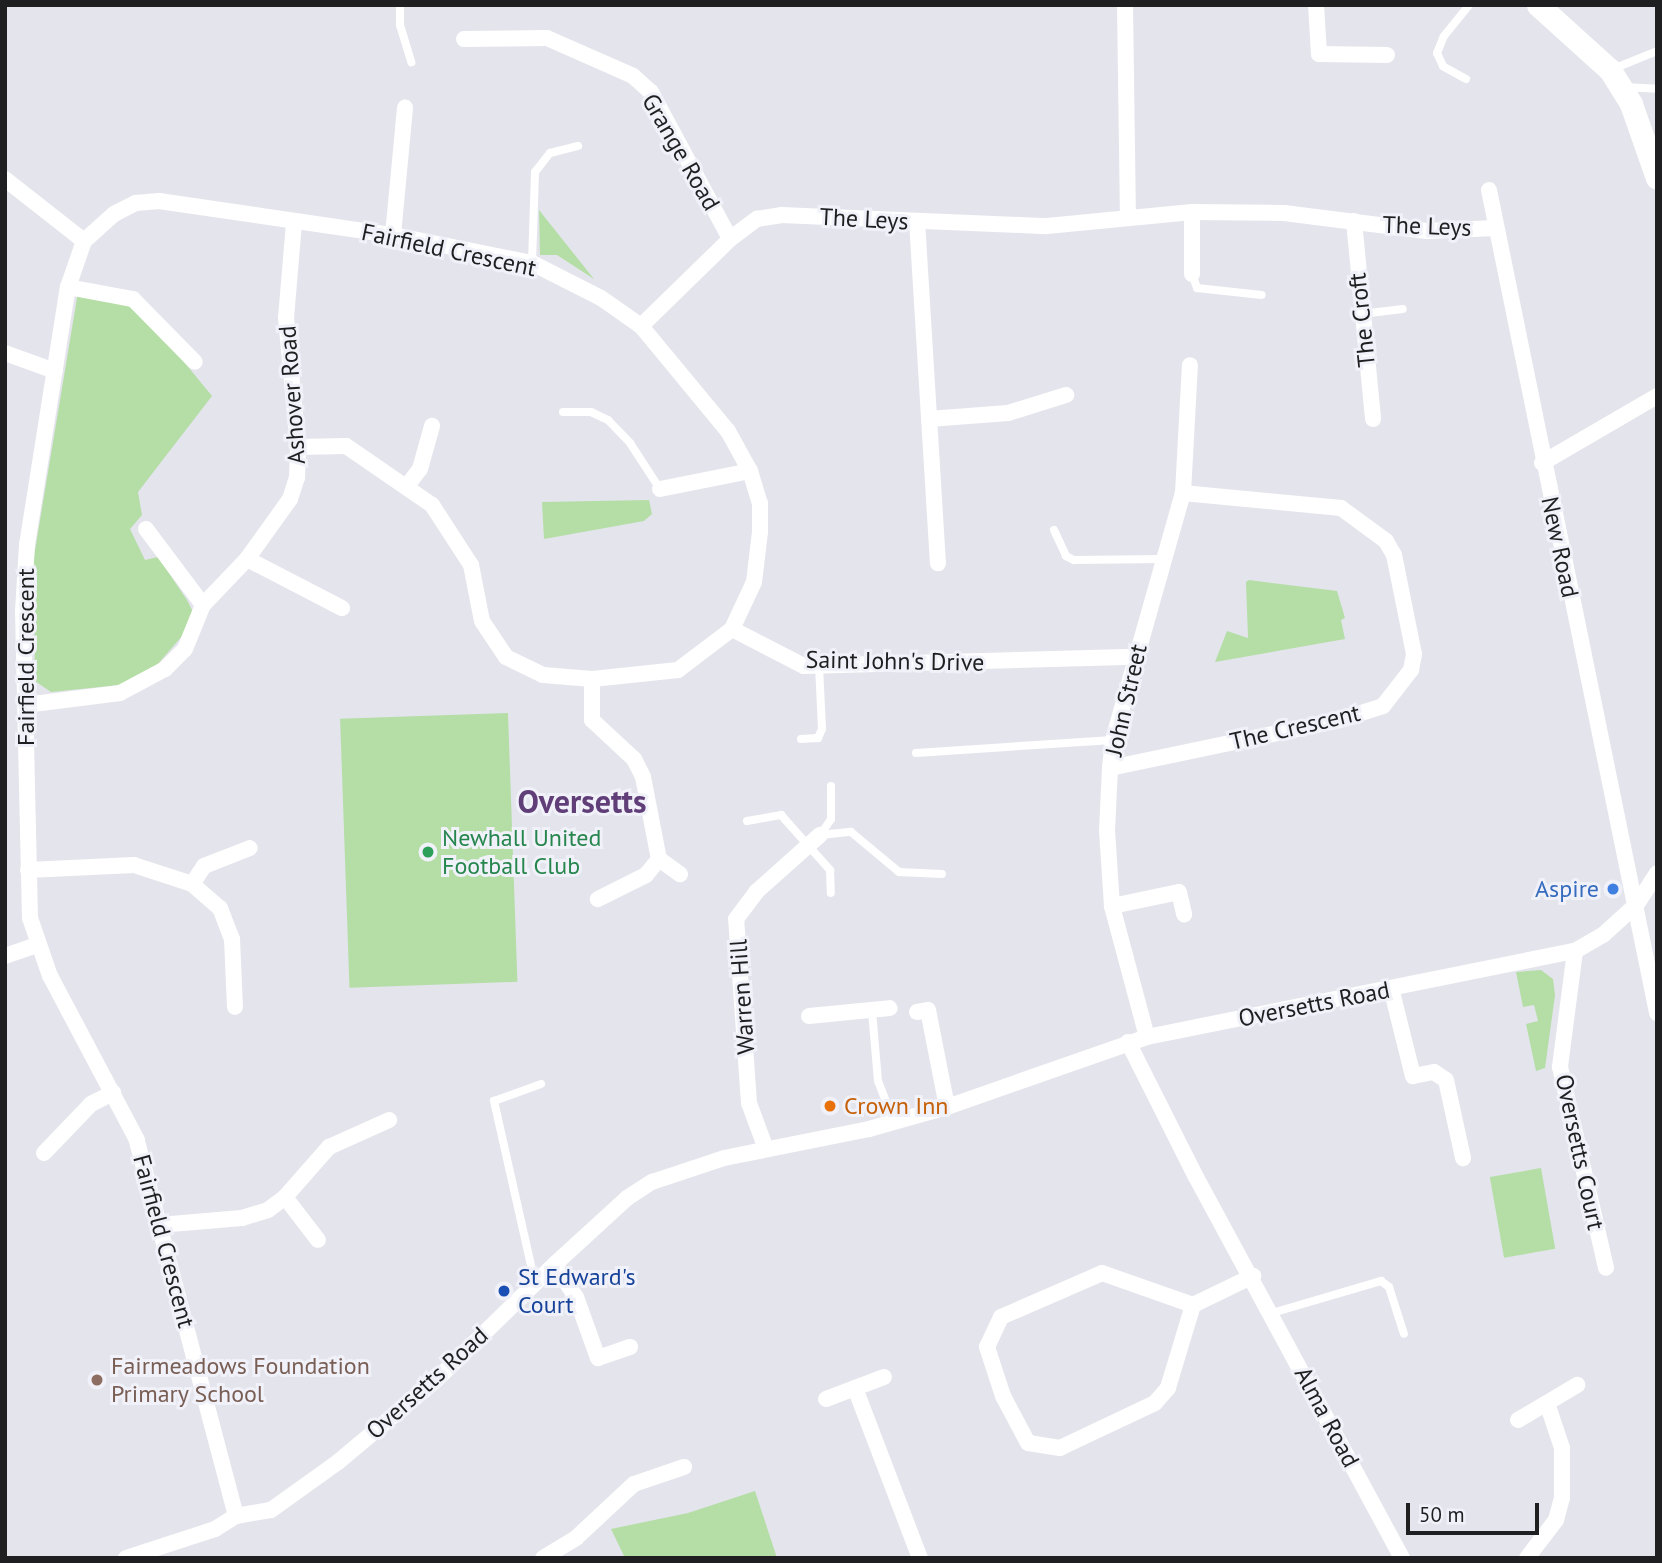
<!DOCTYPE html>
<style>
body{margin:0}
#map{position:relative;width:1662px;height:1563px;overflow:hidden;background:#e4e4ec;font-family:"PT Sans",sans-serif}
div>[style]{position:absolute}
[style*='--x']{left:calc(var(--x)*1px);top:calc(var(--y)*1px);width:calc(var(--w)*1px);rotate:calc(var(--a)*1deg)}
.green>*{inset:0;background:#b4dea6;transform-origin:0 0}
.service>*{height:8px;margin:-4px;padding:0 4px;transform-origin:4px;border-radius:4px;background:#fff}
.minor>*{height:16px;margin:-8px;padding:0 8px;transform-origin:8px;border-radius:8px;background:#fff}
.secondary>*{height:23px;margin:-11.5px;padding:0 11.5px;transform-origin:11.5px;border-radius:11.5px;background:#fff}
.dots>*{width:19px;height:19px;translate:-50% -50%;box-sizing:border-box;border:4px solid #f1f1f9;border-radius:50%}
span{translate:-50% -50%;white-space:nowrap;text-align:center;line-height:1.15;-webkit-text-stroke:6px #f1f1f9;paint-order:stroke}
.street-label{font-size:24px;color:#1f1f22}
.leisure-label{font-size:24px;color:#27864d}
.left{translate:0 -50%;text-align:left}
.shop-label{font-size:24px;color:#366cbe}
.right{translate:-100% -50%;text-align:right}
.food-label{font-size:24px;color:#c56008}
.transit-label{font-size:24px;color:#164399}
.education-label{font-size:24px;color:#785e54}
.district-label{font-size:32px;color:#603e78;font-weight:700}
.frame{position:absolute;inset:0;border:7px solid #1f1f22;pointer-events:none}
.scale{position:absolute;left:1406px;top:1503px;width:133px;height:32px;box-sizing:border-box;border:4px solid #1f1f22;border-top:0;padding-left:9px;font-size:21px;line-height:24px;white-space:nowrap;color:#1f1f22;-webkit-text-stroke:5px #f1f1f9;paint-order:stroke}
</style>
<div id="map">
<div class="green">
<i style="clip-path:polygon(539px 210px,594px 279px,557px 255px,540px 255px)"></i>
<i style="clip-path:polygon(78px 292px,117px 299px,148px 318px,212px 396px,138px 492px,142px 515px,130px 529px,145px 560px,158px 557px,187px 600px,193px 612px,183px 635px,150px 673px,120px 685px,51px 692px,35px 681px,33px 562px)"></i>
<i style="clip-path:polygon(649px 500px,652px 514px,644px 521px,544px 539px,542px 502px)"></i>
<i style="clip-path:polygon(1249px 580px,1337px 591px,1345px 618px,1341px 620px,1345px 639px,1215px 662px,1227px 631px,1248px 638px,1246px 582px)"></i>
<i style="left:508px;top:713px;width:269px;height:168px;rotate:88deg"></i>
<i style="clip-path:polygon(1541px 970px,1553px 979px,1555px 995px,1545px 1068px,1536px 1071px,1526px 1024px,1538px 1021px,1534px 1005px,1523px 1007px,1516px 972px)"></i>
<i style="left:1541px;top:1168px;width:82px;height:52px;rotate:80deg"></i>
<i style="clip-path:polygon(755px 1491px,777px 1558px,625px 1558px,611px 1529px,688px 1513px)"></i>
</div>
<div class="service">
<i style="--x:400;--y:5;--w:20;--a:90"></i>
<i style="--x:400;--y:25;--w:39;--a:73"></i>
<i style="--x:1613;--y:69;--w:48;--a:-22.2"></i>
<i style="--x:1466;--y:79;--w:26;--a:-151"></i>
<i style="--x:1443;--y:66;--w:14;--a:-115"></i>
<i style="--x:1437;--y:53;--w:18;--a:-68"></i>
<i style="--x:1444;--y:36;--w:40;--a:-51"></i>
<i style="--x:1623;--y:87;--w:34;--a:3"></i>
<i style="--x:532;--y:263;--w:91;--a:-88.1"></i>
<i style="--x:535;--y:172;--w:24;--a:-52"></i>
<i style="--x:550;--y:153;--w:29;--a:-14"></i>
<i style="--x:1192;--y:274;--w:15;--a:70"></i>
<i style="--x:1197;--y:288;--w:65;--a:6.1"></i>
<i style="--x:1361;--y:314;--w:42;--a:-6.8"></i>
<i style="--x:563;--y:412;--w:28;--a:0"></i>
<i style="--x:591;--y:412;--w:19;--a:25"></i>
<i style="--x:608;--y:420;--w:32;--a:46"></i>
<i style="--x:630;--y:443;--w:55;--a:56.9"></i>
<i style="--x:1054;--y:530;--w:29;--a:65"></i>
<i style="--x:1066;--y:556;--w:9;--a:27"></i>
<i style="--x:1074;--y:560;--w:89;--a:-0.6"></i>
<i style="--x:801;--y:739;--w:17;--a:-3"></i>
<i style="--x:818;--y:738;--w:10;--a:-66"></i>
<i style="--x:822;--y:729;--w:63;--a:-92.7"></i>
<i style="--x:916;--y:753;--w:197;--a:-3.8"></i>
<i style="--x:747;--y:821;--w:35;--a:-10"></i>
<i style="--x:781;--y:815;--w:74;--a:48.3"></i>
<i style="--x:830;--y:870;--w:23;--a:88"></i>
<i style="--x:820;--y:835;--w:31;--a:-6"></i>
<i style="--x:851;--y:832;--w:62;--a:39.8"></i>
<i style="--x:899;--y:872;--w:43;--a:2.7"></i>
<i style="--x:820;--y:835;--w:19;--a:-55"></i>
<i style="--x:831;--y:819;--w:33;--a:-90"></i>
<i style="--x:872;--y:1011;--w:70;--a:85.1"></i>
<i style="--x:878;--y:1081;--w:44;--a:68.7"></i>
<i style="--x:535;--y:1283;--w:187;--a:-102.7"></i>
<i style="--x:494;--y:1101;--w:50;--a:-19.9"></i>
<i style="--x:1272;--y:1313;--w:114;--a:-16.4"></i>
<i style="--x:1381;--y:1281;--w:10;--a:37"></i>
<i style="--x:1389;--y:1287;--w:49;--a:72.3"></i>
</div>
<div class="minor">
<i style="--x:1125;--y:5;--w:212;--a:89.2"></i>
<i style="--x:1316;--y:5;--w:49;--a:86.5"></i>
<i style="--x:1319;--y:54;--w:68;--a:0.8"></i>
<i style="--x:464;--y:39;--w:83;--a:-0.7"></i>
<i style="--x:547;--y:38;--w:94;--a:23.8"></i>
<i style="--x:633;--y:76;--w:24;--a:42"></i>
<i style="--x:651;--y:92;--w:167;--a:61.7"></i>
<i style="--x:5;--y:179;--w:100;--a:38.1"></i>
<i style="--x:1489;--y:190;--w:840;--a:78.46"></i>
<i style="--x:1192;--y:212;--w:62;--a:90"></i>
<i style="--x:917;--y:221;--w:343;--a:86.5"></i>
<i style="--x:1354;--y:221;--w:199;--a:84.5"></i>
<i style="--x:393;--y:235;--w:128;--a:-84.6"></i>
<i style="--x:68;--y:287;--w:66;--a:10.5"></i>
<i style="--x:133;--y:299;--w:88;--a:45.5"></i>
<i style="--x:641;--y:326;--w:124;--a:-44.3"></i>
<i style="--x:730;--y:239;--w:34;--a:-37"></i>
<i style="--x:757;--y:219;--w:24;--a:-9"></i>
<i style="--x:781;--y:215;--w:266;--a:2.4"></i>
<i style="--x:1047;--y:226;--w:146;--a:-5.5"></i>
<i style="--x:1192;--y:212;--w:92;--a:0.6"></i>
<i style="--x:1284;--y:213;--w:144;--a:7.2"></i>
<i style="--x:1427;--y:231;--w:69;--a:-2.5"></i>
<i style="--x:5;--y:353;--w:53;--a:19.8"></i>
<i style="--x:929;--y:419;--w:79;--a:-4.3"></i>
<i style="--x:1008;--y:413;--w:61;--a:-17.2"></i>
<i style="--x:1542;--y:463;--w:133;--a:-30.2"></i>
<i style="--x:407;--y:486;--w:21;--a:-53"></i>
<i style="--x:420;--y:469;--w:45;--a:-74.4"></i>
<i style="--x:660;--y:489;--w:92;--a:-11.3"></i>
<i style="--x:146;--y:529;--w:95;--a:53.1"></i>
<i style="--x:247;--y:559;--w:107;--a:27.3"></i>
<i style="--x:732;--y:629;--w:81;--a:27.2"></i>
<i style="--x:804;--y:666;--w:331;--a:-1.6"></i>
<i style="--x:592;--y:679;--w:41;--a:90"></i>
<i style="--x:592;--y:720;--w:57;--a:42.9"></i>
<i style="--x:634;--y:759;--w:20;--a:63"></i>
<i style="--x:643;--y:777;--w:84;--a:79"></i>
<i style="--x:659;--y:859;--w:21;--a:129"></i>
<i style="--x:646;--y:875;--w:54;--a:153.4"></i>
<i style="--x:25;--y:705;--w:96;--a:-7.2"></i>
<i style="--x:120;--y:693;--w:51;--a:-28.1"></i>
<i style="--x:165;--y:669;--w:28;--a:-45"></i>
<i style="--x:185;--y:649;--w:48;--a:-67.8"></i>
<i style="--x:203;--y:605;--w:64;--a:-46.3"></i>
<i style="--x:247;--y:559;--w:74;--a:-54.4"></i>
<i style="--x:290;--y:499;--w:22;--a:-72"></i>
<i style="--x:297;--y:478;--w:31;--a:-88"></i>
<i style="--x:298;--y:447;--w:130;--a:-95.3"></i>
<i style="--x:286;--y:318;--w:95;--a:-85.2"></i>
<i style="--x:1110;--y:768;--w:234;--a:-11.8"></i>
<i style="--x:1339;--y:720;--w:46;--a:-17.7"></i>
<i style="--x:1383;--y:706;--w:46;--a:-52.1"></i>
<i style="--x:1411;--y:670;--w:16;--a:-79"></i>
<i style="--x:1414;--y:654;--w:101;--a:-101.4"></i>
<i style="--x:1394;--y:555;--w:16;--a:-120"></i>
<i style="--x:1386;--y:541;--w:56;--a:-143.7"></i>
<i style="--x:1341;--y:508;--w:159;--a:-174.6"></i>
<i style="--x:659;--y:859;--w:26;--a:36"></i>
<i style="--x:28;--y:870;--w:106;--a:-2.7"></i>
<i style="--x:134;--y:865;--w:61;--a:18.1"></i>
<i style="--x:192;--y:884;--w:37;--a:41"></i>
<i style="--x:220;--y:908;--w:33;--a:69"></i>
<i style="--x:232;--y:939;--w:68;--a:87.5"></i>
<i style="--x:192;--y:884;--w:22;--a:-56"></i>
<i style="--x:204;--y:866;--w:49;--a:-21.4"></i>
<i style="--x:1112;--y:906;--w:68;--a:-11.8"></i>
<i style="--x:1179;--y:892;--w:23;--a:77"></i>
<i style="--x:1575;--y:951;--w:117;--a:97.4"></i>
<i style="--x:1560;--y:1067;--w:206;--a:77.1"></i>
<i style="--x:5;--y:956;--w:34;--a:-19"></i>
<i style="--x:1391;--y:988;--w:91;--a:76"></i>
<i style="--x:1413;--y:1076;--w:21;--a:-11"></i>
<i style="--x:1434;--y:1072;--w:14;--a:34"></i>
<i style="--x:1446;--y:1080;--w:80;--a:77.7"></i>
<i style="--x:917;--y:1012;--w:11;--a:-10"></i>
<i style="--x:928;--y:1010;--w:99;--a:78.9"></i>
<i style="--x:809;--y:1016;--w:81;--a:-5.6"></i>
<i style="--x:1147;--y:1037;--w:136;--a:-105"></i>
<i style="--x:1112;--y:906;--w:75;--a:-93.8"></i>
<i style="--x:1107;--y:831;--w:63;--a:-87.3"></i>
<i style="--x:1110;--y:768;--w:28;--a:-84"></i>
<i style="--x:1113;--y:740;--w:257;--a:-74.2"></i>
<i style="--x:1183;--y:493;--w:128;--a:-86.9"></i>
<i style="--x:1128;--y:1042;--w:151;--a:63.3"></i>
<i style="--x:1196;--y:1177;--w:433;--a:61.6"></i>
<i style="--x:766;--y:1149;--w:49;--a:-110.3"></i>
<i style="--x:749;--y:1103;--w:184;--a:-94"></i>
<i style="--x:736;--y:919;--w:34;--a:-53"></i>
<i style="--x:756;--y:892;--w:86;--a:-41.7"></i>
<i style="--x:44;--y:1153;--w:68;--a:-46.2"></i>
<i style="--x:91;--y:1104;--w:25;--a:-27"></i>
<i style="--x:285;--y:1197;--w:54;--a:52.5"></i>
<i style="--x:159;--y:1225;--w:83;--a:-4.8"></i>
<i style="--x:242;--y:1218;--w:27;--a:-17"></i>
<i style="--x:268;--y:1210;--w:21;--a:-37"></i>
<i style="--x:285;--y:1197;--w:67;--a:-48.7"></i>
<i style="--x:329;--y:1147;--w:66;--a:-24.2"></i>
<i style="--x:555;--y:1264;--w:39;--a:58"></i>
<i style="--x:576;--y:1297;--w:65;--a:70.2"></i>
<i style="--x:598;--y:1358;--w:34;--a:-19"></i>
<i style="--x:1102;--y:1273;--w:96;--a:19.4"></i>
<i style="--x:1193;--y:1305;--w:87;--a:106.8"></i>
<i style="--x:1168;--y:1388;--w:20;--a:131"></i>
<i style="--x:1155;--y:1403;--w:105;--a:154.7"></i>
<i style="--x:1060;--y:1448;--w:32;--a:-171"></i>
<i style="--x:1028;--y:1443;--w:53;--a:-118"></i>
<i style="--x:1003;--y:1396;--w:52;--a:-108.1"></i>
<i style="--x:987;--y:1347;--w:33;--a:-65"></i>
<i style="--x:1001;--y:1317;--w:110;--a:-23.5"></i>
<i style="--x:1193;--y:1305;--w:67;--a:-25.8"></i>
<i style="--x:855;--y:1388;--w:182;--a:69.1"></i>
<i style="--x:826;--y:1399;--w:62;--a:-20.8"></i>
<i style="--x:1518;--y:1420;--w:69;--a:-30.7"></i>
<i style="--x:236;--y:1516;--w:389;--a:-104.8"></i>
<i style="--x:137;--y:1140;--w:186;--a:-117.9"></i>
<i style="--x:50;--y:976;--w:61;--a:-109"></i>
<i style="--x:30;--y:918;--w:306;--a:-91.3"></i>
<i style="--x:23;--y:612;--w:67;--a:-86.6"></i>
<i style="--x:27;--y:545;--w:261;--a:-81"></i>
<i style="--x:68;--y:287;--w:49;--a:-70.8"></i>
<i style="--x:84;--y:241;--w:40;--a:-42"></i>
<i style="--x:114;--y:214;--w:25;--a:-27"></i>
<i style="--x:136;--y:203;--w:23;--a:-5"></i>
<i style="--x:159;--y:201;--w:236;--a:8.3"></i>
<i style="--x:393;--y:235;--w:142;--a:11.4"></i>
<i style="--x:532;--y:263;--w:77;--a:26.9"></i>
<i style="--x:601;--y:298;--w:49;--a:35"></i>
<i style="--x:641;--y:326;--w:136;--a:50.4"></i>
<i style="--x:728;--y:431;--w:46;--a:61.2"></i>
<i style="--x:750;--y:471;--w:34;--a:73"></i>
<i style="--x:760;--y:503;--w:29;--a:90"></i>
<i style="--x:760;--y:532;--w:50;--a:96.8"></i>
<i style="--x:754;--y:582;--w:52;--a:115.1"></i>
<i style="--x:732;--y:629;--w:68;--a:142.8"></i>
<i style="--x:678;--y:670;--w:86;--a:174"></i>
<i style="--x:592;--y:679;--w:49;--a:-175.3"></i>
<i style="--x:543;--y:675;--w:41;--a:-154.1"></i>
<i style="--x:506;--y:657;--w:43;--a:-123.7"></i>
<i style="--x:482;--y:621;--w:57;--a:-101.1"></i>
<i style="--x:471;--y:565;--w:72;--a:-123"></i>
<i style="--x:432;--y:505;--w:104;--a:-145.5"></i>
<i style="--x:346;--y:446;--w:48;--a:178.8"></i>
<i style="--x:126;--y:1558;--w:94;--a:-18"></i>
<i style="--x:215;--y:1529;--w:25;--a:-32"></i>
<i style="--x:236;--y:1516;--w:36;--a:-10"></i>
<i style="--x:271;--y:1510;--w:82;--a:-35.6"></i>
<i style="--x:338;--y:1462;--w:126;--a:-39.9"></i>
<i style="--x:435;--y:1381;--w:168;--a:-44.3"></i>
<i style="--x:555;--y:1264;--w:98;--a:-42.5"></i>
<i style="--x:627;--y:1198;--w:30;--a:-33"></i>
<i style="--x:652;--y:1182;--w:76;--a:-18.4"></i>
<i style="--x:724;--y:1158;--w:148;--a:-11.3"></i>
<i style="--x:869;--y:1129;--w:81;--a:-15.8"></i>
<i style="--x:947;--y:1107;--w:212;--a:-19.3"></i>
<i style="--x:1147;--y:1037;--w:437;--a:-11.4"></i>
<i style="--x:1575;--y:951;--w:32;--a:-30"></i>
<i style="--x:1603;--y:935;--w:46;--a:-42.4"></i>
<i style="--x:1637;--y:904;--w:37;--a:-57"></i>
<i style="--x:543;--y:1558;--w:39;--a:-31"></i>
<i style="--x:576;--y:1538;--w:79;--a:-43"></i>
<i style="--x:634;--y:1484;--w:53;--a:-18.8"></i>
<i style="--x:1527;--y:1558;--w:48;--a:-52.7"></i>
<i style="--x:1556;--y:1520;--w:23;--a:-75"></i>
<i style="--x:1562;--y:1498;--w:50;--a:-90"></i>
<i style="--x:1562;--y:1448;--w:47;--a:-108.4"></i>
</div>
<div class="secondary">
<i style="--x:1538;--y:5;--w:97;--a:42.1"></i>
<i style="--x:1610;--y:70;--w:40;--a:58"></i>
<i style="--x:1631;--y:104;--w:78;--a:70.6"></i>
</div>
<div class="dots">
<i style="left:428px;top:852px;background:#2e9e5b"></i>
<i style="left:1613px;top:889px;background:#3f7fe0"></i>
<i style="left:830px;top:1106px;background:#e8710a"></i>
<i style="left:504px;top:1291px;background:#1a4fb4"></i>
<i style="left:97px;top:1380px;background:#8d6e63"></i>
</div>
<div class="street-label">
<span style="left:681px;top:152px;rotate:60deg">Grange Road</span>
<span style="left:864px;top:219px;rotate:3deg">The Leys</span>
<span style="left:1427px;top:226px;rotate:2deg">The Leys</span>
<span style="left:449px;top:250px;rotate:12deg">Fairfield Crescent</span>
<span style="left:1362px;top:320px;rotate:-96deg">The Croft</span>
<span style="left:292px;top:395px;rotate:-94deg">Ashover Road</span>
<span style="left:1560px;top:547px;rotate:78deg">New Road</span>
<span style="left:26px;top:657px;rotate:-90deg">Fairfield Crescent</span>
<span style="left:895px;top:661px;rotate:1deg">Saint John's Drive</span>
<span style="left:1126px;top:700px;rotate:-77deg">John Street</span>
<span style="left:1295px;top:727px;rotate:-13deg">The Crescent</span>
<span style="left:742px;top:997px;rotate:-94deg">Warren Hill</span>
<span style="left:1314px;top:1004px;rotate:-11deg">Oversetts Road</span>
<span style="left:1580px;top:1152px;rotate:78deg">Oversetts Court</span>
<span style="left:164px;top:1241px;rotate:75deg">Fairfield Crescent</span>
<span style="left:427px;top:1383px;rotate:-42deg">Oversetts Road</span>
<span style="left:1327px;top:1417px;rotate:62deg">Alma Road</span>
</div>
<div class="leisure-label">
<span class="left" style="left:442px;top:852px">Newhall United<br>Football Club</span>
</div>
<div class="shop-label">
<span class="right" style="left:1599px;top:889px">Aspire</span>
</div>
<div class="food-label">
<span class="left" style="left:844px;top:1106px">Crown Inn</span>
</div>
<div class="transit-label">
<span class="left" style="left:518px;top:1291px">St Edward's<br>Court</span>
</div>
<div class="education-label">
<span class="left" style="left:111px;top:1380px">Fairmeadows Foundation<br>Primary School</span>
</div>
<div class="district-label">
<span style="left:582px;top:801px">Oversetts</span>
</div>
<div class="frame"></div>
<div class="scale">50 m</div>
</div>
